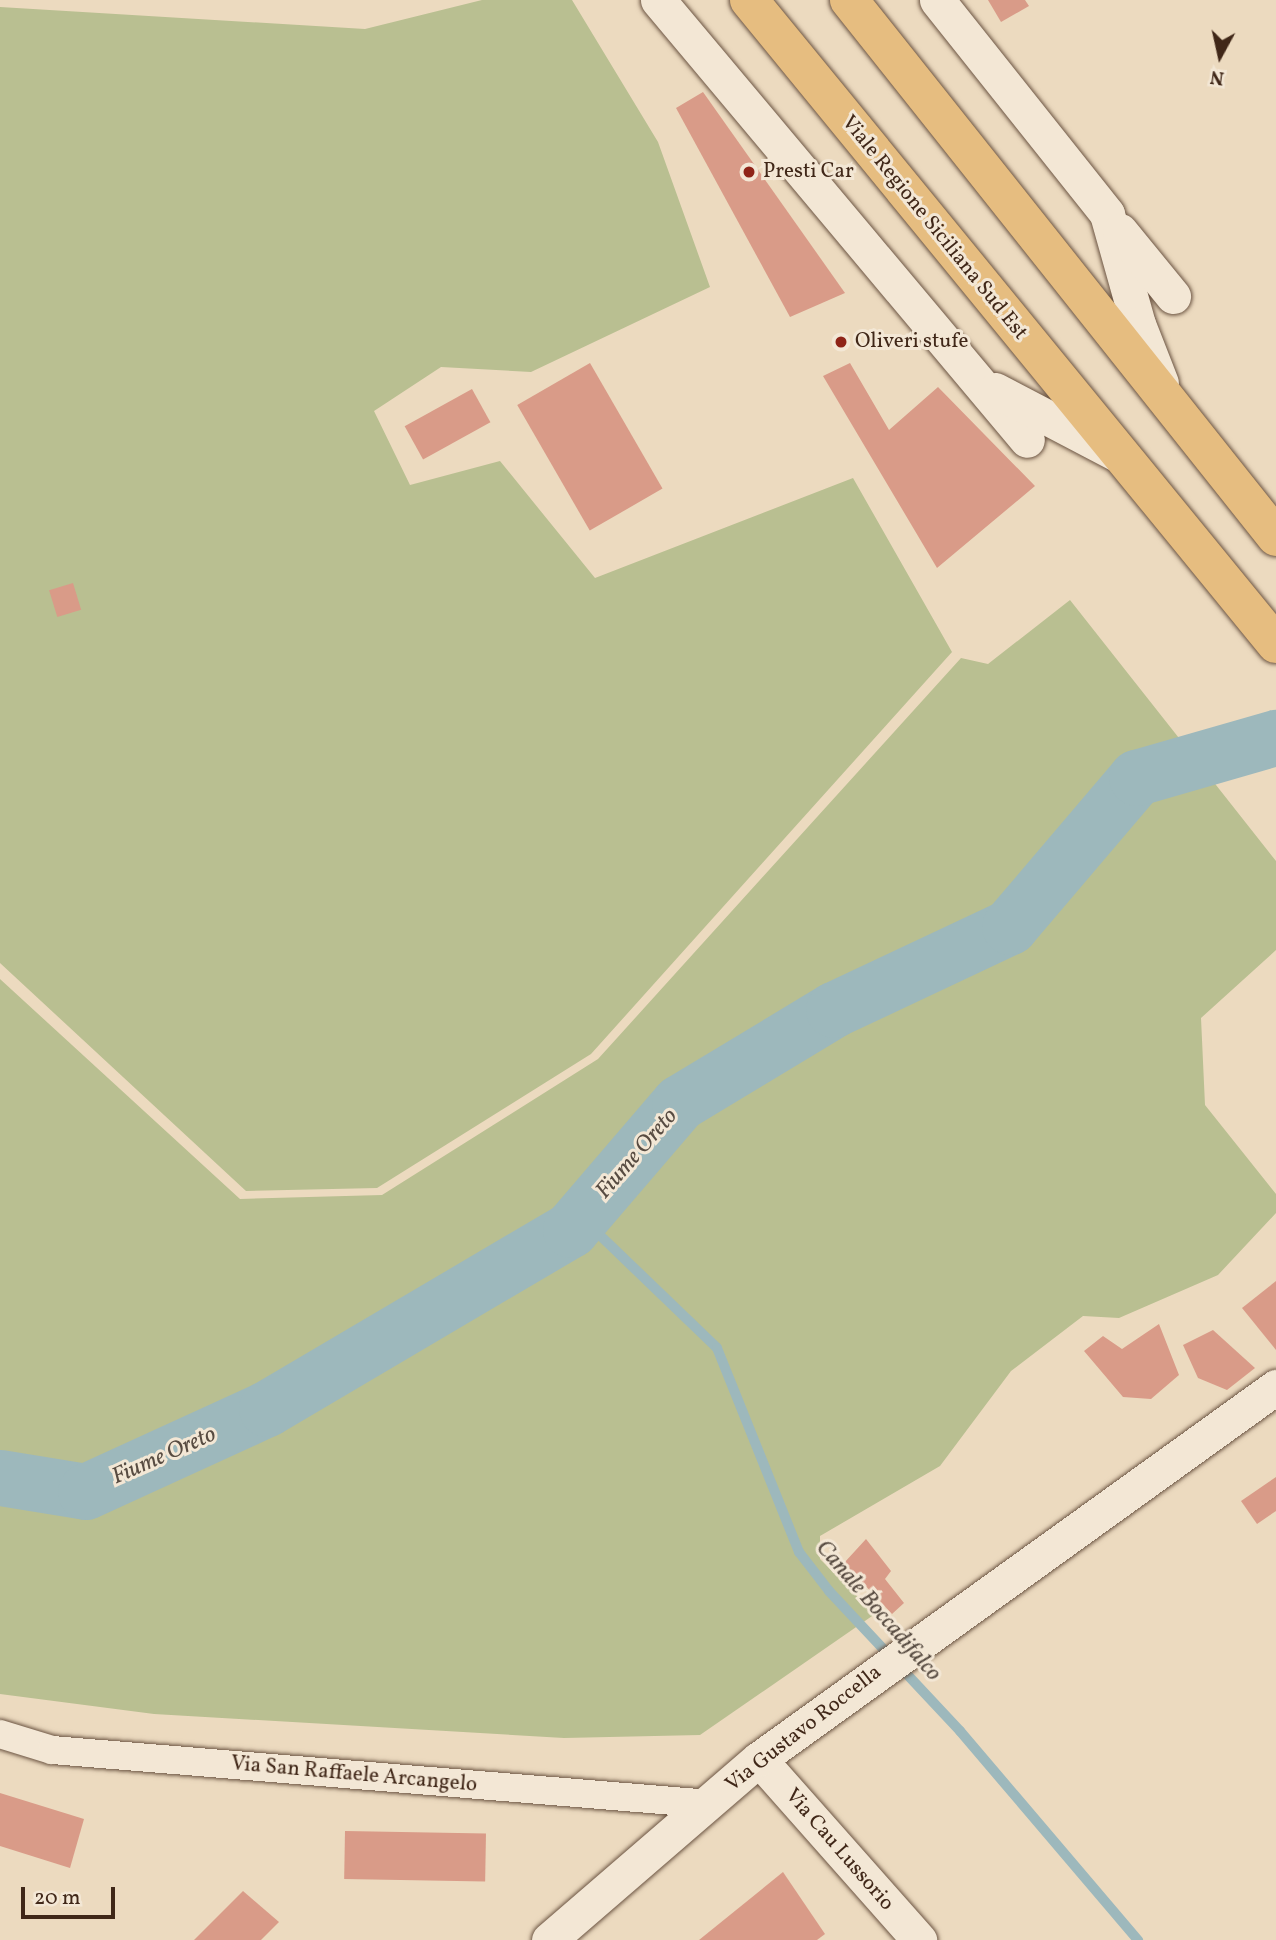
<!DOCTYPE html>
<style>
body{margin:0}
#map{position:relative;width:1276px;height:1940px;overflow:hidden;background:#ecdabf;font-family:Vollkorn,serif}
div>[style]{position:absolute}
[style*='--x']{left:calc(var(--x)*1px);top:calc(var(--y)*1px);width:calc(var(--w)*1px);rotate:calc(var(--a)*1deg)}
.green>*{inset:0;background:#b9bf91}
.stream>*{height:10px;margin:-5px;padding:0 5px;transform-origin:5px;border-radius:5px;background:#9db8bc}
.river>*{height:56px;margin:-28px;padding:0 28px;transform-origin:28px;border-radius:28px;background:#9db8bc}
.building>*{inset:0;background:#d99b88;transform-origin:0 0}
.roads{filter:drop-shadow(0 0 2px #6b5442) drop-shadow(0 0 2px #6b5442)}
.minor>*{height:28px;margin:-14px;padding:0 14px;transform-origin:14px;border-radius:14px;background:#f3e7d5}
.tertiary>*{height:35px;margin:-17.5px;padding:0 17.5px;transform-origin:17.5px;border-radius:17.5px;background:#f3e7d5}
.primary>*{height:38px;margin:-19px;padding:0 19px;transform-origin:19px;border-radius:19px;background:#e6bd80}
.dots>*{width:19px;height:19px;translate:-50% -50%;box-sizing:border-box;border:4px solid #f3e7d5;border-radius:50%}
span{translate:-50% -50%;white-space:nowrap;text-align:center;line-height:1.15;-webkit-text-stroke:6px #f3e7d5;paint-order:stroke}
.poi-label{font-size:21px;color:#402718}
.left{translate:0 -50%;text-align:left}
.street-label{font-size:21px;color:#402718}
.water-label{font-size:23px;color:#574b41;font-style:italic}
.north{position:absolute;left:1185px;top:21px;width:70px;height:70px;-webkit-text-stroke:5px #f3e7d5;paint-order:stroke;rotate:188deg;font-size:19px;font-weight:700;line-height:28px;text-align:center;color:#402718}
.north::after{content:'';display:block;margin:auto;width:24px;height:32px;background:#402718;clip-path:polygon(50% 0,100% 100%,50% 72%,0 100%)}
.scale{position:absolute;left:21px;top:1887px;width:94px;height:32px;box-sizing:border-box;border:4px solid #402718;border-top:0;padding-left:9px;font-size:21px;line-height:24px;white-space:nowrap;color:#402718;-webkit-text-stroke:5px #f3e7d5;paint-order:stroke}
</style>
<div id="map">
<div class="green">
<i style="clip-path:polygon(482px 0,572px 0,658px 142px,710px 287px,531px 372px,441px 367px,374px 411px,410px 485px,500px 461px,595px 578px,853px 478px,952px 652px,591px 1054px,377px 1188px,246px 1191px,0 963px,0 7px,365px 29px)"></i>
<i style="clip-path:polygon(1070px 600px,1276px 861px,1276px 950px,1201px 1018px,1205px 1105px,1276px 1194px,1276px 1213px,1218px 1275px,1119px 1318px,1083px 1316px,1011px 1371px,940px 1466px,820px 1536px,820px 1559px,875px 1614px,700px 1735px,564px 1738px,154px 1714px,0 1694px,0 979px,240px 1199px,382px 1195px,598px 1059px,961px 658px,988px 664px)"></i>
</div>
<div class="stream">
<i style="--x:582;--y:1218;--w:187;--a:43.9"></i>
<i style="--x:717;--y:1348;--w:220;--a:68.1"></i>
<i style="--x:799;--y:1552;--w:49;--a:52.4"></i>
<i style="--x:829;--y:1591;--w:192;--a:46.9"></i>
<i style="--x:960;--y:1731;--w:275;--a:49.6"></i>
</div>
<div class="river">
<i style="--x:0;--y:1478;--w:87;--a:9.2"></i>
<i style="--x:86;--y:1492;--w:199;--a:-24.6"></i>
<i style="--x:267;--y:1409;--w:353;--a:-30.5"></i>
<i style="--x:571;--y:1230;--w:167;--a:-49.4"></i>
<i style="--x:680;--y:1103;--w:180;--a:-31.1"></i>
<i style="--x:834;--y:1010;--w:195;--a:-25.2"></i>
<i style="--x:1010;--y:927;--w:196;--a:-49.6"></i>
<i style="--x:1137;--y:778;--w:145;--a:-16.1"></i>
</div>
<div class="building">
<i style="clip-path:polygon(988px 0,1025px 0,1029px 6px,1001px 22px)"></i>
<i style="clip-path:polygon(703px 92px,845px 293px,790px 317px,676px 108px)"></i>
<i style="left:590px;top:363px;width:145px;height:84px;rotate:60deg"></i>
<i style="clip-path:polygon(850px 363px,889px 430px,938px 387px,1035px 486px,937px 568px,823px 376px)"></i>
<i style="left:472px;top:389px;width:38px;height:77px;rotate:61deg"></i>
<i style="left:73px;top:583px;width:28px;height:25px;rotate:73deg"></i>
<i style="clip-path:polygon(1276px 1281px,1276px 1350px,1242px 1308px)"></i>
<i style="clip-path:polygon(1159px 1324px,1179px 1375px,1151px 1399px,1123px 1397px,1084px 1351px,1103px 1336px,1122px 1349px)"></i>
<i style="clip-path:polygon(1213px 1330px,1255px 1368px,1227px 1390px,1198px 1378px,1183px 1345px)"></i>
<i style="clip-path:polygon(1276px 1477px,1276px 1511px,1257px 1524px,1241px 1501px)"></i>
<i style="clip-path:polygon(866px 1539px,891px 1571px,885px 1579px,904px 1603px,892px 1614px,844px 1563px)"></i>
<i style="clip-path:polygon(0 1793px,84px 1819px,70px 1868px,0 1846px)"></i>
<i style="left:345px;top:1831px;width:141px;height:48px;rotate:1deg"></i>
<i style="clip-path:polygon(783px 1872px,825px 1934px,817px 1940px,699px 1940px)"></i>
<i style="clip-path:polygon(243px 1891px,279px 1922px,261px 1940px,194px 1940px)"></i>
</div>
<div class="roads">
<div class="minor">
<i style="--x:0;--y:1734;--w:54;--a:17.1"></i>
<i style="--x:52;--y:1750;--w:660;--a:4.69"></i>
</div>
<div class="tertiary">
<i style="--x:658;--y:0;--w:574;--a:50.02"></i>
<i style="--x:937;--y:0;--w:273;--a:51.5"></i>
<i style="--x:1107;--y:214;--w:114;--a:74.3"></i>
<i style="--x:1138;--y:324;--w:63;--a:68.7"></i>
<i style="--x:1120;--y:231;--w:84;--a:50.8"></i>
<i style="--x:995;--y:390;--w:140;--a:27.7"></i>
<i style="--x:759;--y:1759;--w:242;--a:48.5"></i>
<i style="--x:549;--y:1940;--w:277;--a:-40.8"></i>
<i style="--x:759;--y:1759;--w:637;--a:-35.74"></i>
</div>
<div class="primary">
<i style="--x:749;--y:0;--w:832;--a:50.71"></i>
<i style="--x:849;--y:0;--w:686;--a:51.51"></i>
</div>
</div>
<div class="dots">
<i style="left:749px;top:172px;background:#8f2418"></i>
<i style="left:841px;top:342px;background:#8f2418"></i>
</div>
<div class="poi-label">
<span class="left" style="left:763px;top:172px">Presti Car</span>
<span class="left" style="left:855px;top:342px">Oliveri stufe</span>
</div>
<div class="street-label">
<span style="left:934px;top:228px;rotate:51deg">Viale Regione Siciliana Sud Est</span>
<span style="left:804px;top:1729px;rotate:-38deg">Via Gustavo Roccella</span>
<span style="left:354px;top:1775px;rotate:5deg">Via San Raffaele Arcangelo</span>
<span style="left:839px;top:1850px;rotate:49deg">Via Cau Lussorio</span>
</div>
<div class="water-label">
<span style="left:637px;top:1154px;rotate:-49deg">Fiume Oreto</span>
<span style="left:164px;top:1456px;rotate:-24deg">Fiume Oreto</span>
<span style="left:878px;top:1611px;rotate:49deg">Canale Boccadifalco</span>
</div>
<div class="north">N</div>
<div class="scale">20 m</div>
</div>
